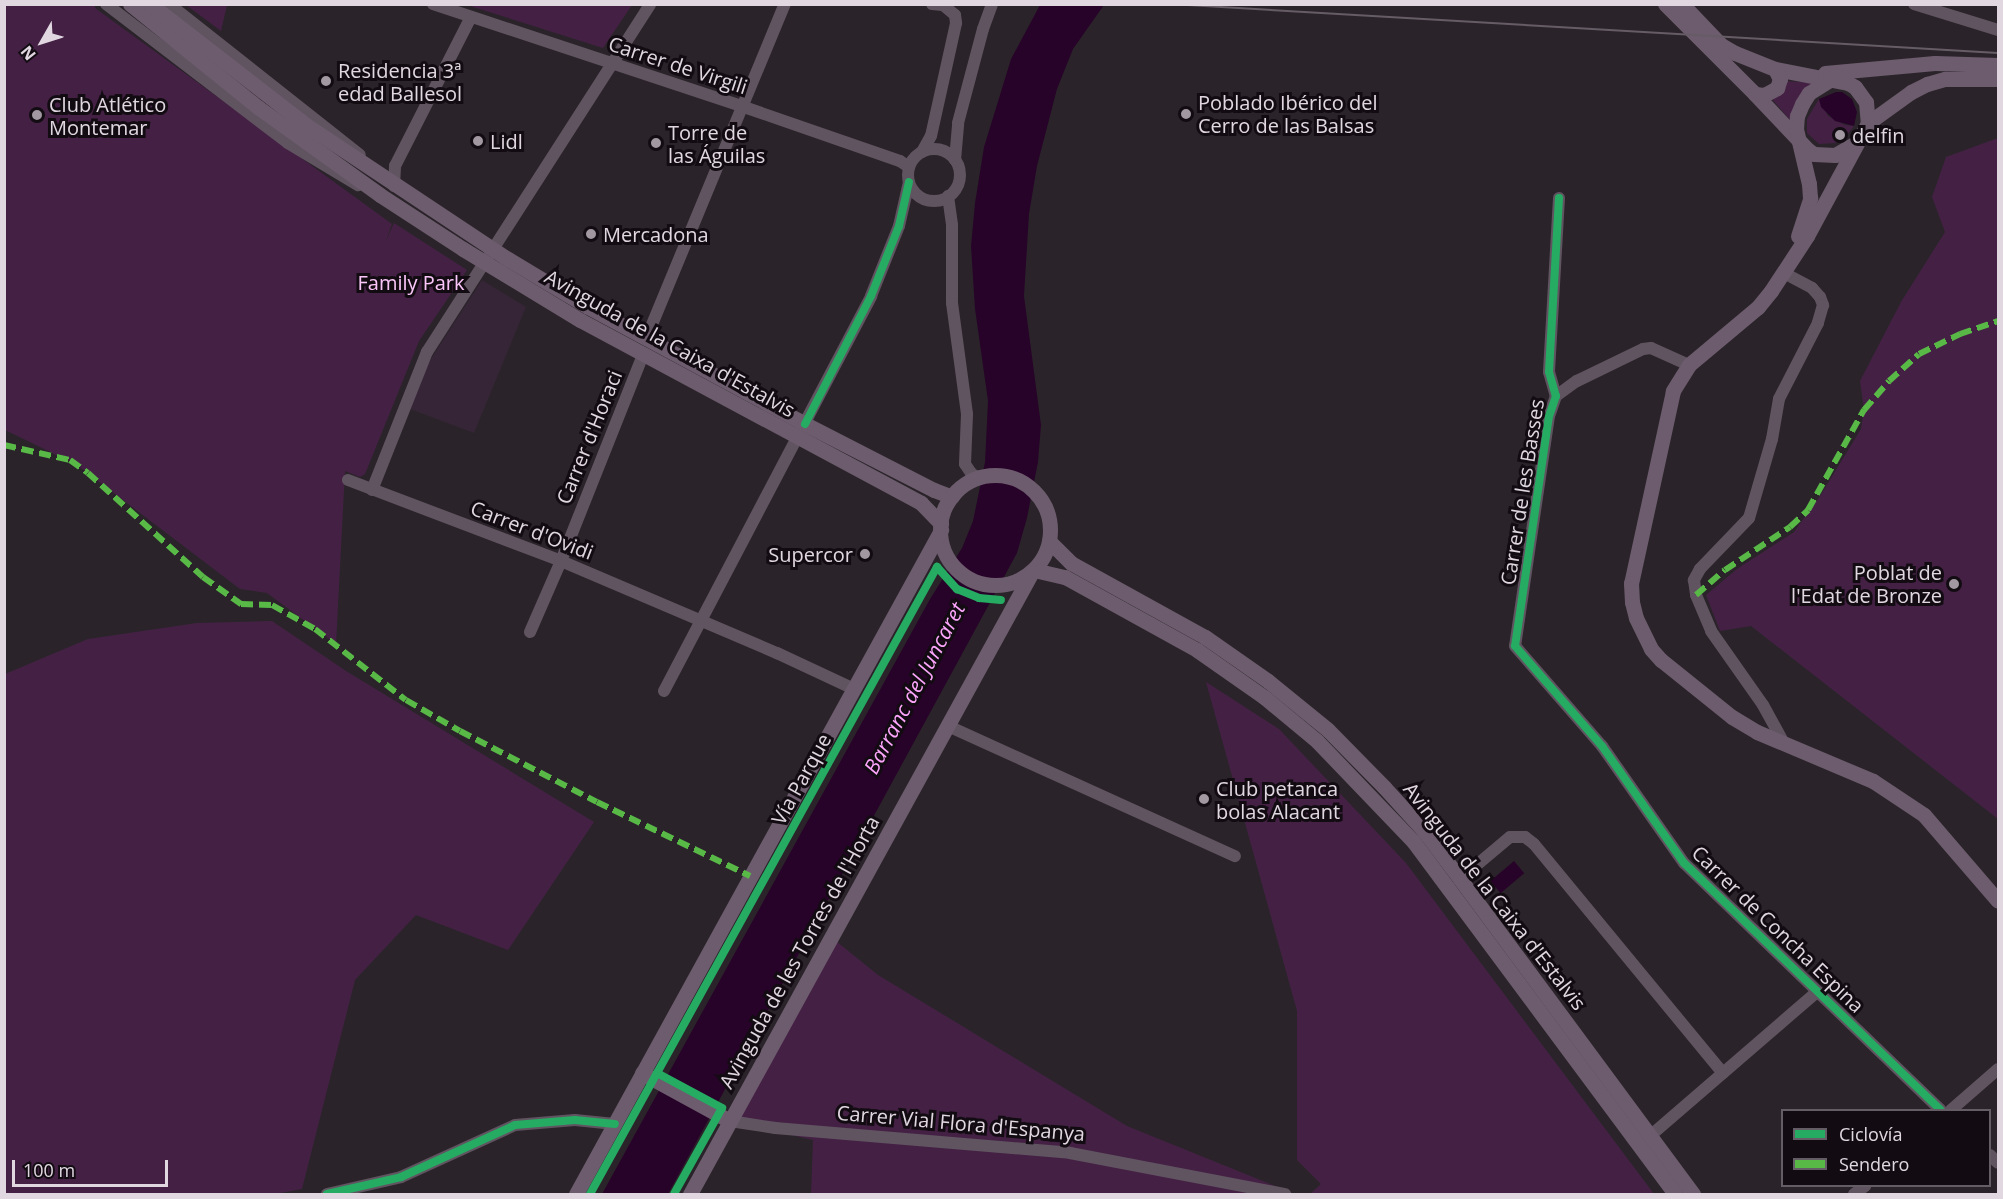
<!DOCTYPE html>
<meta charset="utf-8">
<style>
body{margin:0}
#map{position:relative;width:2003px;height:1199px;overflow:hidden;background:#2a242a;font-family:"Open Sans",sans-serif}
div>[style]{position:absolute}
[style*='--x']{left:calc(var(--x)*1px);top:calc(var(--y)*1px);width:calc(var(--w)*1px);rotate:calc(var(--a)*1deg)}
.built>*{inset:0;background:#362536}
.green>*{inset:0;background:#442144}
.water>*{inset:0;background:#280329;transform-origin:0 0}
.minor>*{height:12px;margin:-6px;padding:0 6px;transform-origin:6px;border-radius:6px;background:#615461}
.minor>.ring{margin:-6px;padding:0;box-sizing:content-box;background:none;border:12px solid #615461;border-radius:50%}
.major>*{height:15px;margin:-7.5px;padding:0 7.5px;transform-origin:7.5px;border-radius:7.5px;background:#6d5c6d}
.major>.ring{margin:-7.5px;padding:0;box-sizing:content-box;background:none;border:15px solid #6d5c6d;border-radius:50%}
.tram>*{height:1.5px;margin:-0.75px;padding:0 0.75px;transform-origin:0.75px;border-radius:0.75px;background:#665c66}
.quiet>*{height:6px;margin-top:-3px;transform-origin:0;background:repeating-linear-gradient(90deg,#58b947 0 12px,transparent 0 18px)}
.cycleway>*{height:8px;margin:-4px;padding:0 4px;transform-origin:4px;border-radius:4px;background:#26ab63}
.dots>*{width:16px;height:16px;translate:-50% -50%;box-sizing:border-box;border:3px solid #120c12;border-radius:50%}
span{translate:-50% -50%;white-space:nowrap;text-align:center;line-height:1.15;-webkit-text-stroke:6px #120c12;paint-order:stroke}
.street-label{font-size:20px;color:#e1d7e1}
.poi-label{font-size:20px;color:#e1d7e1}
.left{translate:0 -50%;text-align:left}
.right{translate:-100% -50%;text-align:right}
.park-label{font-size:20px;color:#fac5f8}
.water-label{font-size:21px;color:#fca5fb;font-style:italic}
.frame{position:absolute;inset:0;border:6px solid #e1d7e1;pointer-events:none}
.legend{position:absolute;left:1781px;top:1109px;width:210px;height:78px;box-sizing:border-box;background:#120c12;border:2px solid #655d65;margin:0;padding:8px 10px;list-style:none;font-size:18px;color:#e1d7e1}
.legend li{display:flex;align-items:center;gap:12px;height:30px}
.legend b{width:30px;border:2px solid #655d65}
.north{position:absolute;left:12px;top:12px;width:60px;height:60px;-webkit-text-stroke:4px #120c12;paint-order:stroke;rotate:231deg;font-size:16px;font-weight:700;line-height:24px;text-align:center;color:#e1d7e1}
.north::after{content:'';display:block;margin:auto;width:21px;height:27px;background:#e1d7e1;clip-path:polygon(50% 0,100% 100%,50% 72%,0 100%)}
.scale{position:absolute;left:12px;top:1160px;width:156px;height:27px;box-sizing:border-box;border:3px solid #e1d7e1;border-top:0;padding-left:8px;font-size:18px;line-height:21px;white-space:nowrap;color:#e1d7e1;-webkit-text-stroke:4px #120c12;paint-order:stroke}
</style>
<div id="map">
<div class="built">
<i style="clip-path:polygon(482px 280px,526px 307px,474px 433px,410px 409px,423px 371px)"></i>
</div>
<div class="green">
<i style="clip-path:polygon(4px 5px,95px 5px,95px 8px,392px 224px,386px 241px,394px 223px,467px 270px,419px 341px,365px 474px,360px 477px,345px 471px,336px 644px,267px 593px,240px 589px,77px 465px,5px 430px)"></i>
<i style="clip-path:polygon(186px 5px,227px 5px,221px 31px)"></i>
<i style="clip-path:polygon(467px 5px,632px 4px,632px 5px,603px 48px)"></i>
<i style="clip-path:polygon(1786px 81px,1814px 83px,1792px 122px,1772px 99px)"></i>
<i style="clip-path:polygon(1819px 99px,1828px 116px,1845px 125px,1854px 126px,1843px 140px,1835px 143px,1819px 144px,1807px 133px,1807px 119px)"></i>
<i style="clip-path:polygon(1998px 138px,1998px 819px,1751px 626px,1720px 631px,1706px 595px,1737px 569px,1794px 532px,1820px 496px,1861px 429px,1864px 410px,1860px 381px,1901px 302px,1945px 232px,1932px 197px,1946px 157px)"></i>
<i style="clip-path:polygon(272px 621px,346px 671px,594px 822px,508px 950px,416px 915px,355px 980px,302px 1189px,275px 1194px,5px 1194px,5px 674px,88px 639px,197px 623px)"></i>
<i style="clip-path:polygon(1206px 682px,1279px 729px,1406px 863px,1654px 1194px,1310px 1194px,1321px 1184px,1297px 1160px,1297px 1011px)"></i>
<i style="clip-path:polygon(831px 937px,878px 975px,1127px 1126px,1295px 1194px,811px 1194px,813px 1140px,730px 1121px)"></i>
</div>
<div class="water">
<i style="clip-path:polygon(1040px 5px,1104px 5px,1073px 49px,1057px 89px,1037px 166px,1029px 214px,1024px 296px,1041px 425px,1038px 462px,1027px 518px,1017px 553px,668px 1194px,602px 1194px,930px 599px,962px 548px,973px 521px,985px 462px,988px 401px,975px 309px,971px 246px,975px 203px,984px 147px,1011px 59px)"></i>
<i style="clip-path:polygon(1836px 92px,1842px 92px,1852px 99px,1857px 112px,1854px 126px,1835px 121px,1821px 107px,1819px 99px)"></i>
<i style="left:1514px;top:861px;width:16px;height:31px;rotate:50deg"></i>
</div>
<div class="minor">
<i style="--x:106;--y:4;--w:229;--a:37.4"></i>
<i style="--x:288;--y:143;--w:82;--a:31"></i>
<i style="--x:169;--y:4;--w:243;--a:38.3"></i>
<i style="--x:433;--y:4;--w:324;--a:18.3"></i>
<i style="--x:741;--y:106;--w:168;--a:19.1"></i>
<i style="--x:900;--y:161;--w:11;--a:34"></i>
<i style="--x:1914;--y:4;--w:88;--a:17.2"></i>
<i class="ring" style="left:908px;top:149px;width:40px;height:40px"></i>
<i style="--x:922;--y:152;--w:18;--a:-61"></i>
<i style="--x:931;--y:136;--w:116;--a:-77.5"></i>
<i style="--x:956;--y:23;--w:8;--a:-97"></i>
<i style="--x:955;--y:15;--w:16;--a:-140"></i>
<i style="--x:943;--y:5;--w:11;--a:-175"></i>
<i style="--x:955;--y:160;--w:37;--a:-85"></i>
<i style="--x:958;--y:123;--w:97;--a:-75.1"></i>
<i style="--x:983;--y:29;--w:27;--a:-70"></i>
<i style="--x:394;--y:186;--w:20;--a:-87"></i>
<i style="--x:395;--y:166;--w:167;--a:-63"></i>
<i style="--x:948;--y:196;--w:29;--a:82"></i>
<i style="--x:952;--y:225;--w:78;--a:90"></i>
<i style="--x:952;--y:303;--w:112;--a:82.3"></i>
<i style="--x:967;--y:414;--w:50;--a:92.3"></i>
<i style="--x:965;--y:464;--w:11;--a:56"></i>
<i style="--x:971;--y:473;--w:9;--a:36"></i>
<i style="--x:1559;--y:198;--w:174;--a:93.3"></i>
<i style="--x:1549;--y:372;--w:25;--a:74"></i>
<i style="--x:1556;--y:396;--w:21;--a:109"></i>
<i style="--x:1549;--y:416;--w:232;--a:98.4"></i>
<i style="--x:1515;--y:646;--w:133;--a:49"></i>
<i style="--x:1602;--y:746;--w:143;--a:55"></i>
<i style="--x:1684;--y:863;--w:356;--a:43.9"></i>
<i style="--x:1784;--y:273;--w:32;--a:28"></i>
<i style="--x:1812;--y:288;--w:12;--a:48"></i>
<i style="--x:1820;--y:297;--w:9;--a:69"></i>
<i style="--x:1823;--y:305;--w:19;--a:106"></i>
<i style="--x:1818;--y:323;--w:85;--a:117.2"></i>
<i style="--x:1779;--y:399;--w:41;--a:99.9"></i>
<i style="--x:1772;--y:439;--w:82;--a:106.2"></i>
<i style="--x:1749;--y:518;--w:71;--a:133.9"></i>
<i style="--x:1700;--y:569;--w:13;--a:119"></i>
<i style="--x:1694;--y:580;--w:15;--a:82"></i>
<i style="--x:1696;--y:595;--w:39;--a:67"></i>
<i style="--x:1711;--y:631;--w:90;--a:54.9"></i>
<i style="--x:1763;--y:705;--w:46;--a:61.2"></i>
<i style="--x:646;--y:339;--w:363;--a:-67.5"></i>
<i style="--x:1556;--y:396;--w:26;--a:-36"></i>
<i style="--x:1577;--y:381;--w:73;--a:-25.9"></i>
<i style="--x:1643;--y:349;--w:8;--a:-7"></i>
<i style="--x:1651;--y:348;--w:42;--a:24.1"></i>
<i style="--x:348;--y:480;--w:228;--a:20.8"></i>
<i style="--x:561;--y:561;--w:235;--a:23.1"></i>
<i style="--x:777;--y:653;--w:85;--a:25.1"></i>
<i style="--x:372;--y:490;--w:149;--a:-68.3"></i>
<i style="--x:427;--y:352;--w:413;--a:-57.3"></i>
<i style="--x:530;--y:632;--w:77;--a:-66.4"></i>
<i style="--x:561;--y:561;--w:222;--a:-68.3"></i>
<i style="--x:664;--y:691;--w:446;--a:-62.3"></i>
<i style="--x:871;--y:296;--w:75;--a:-68.2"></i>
<i style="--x:899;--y:226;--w:45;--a:-77.2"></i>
<i style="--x:948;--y:726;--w:315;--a:24.4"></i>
<i style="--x:1460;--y:879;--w:65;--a:-40"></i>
<i style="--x:1510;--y:837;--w:15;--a:0"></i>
<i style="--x:1525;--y:837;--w:11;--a:38"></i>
<i style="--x:1534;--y:844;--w:297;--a:50.5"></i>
<i style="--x:1951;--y:1110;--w:62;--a:-41.1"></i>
<i style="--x:730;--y:1121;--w:46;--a:8.8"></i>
<i style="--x:775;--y:1128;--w:296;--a:4.8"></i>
<i style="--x:1070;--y:1153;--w:219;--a:10.8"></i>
<i style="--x:1650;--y:1136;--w:221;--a:-40.8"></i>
<i style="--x:1990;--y:1155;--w:11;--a:45"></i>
<i style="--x:327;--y:1194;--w:76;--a:-12.9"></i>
<i style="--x:401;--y:1177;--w:125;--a:-24.5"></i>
<i style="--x:515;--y:1125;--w:60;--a:-4.8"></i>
<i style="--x:575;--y:1120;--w:40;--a:5.7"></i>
<i style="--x:1854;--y:1194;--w:14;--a:-36"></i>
</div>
<div class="major">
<i style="--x:130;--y:4;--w:166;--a:38.9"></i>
<i style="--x:259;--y:108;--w:149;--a:35.7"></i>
<i style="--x:380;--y:195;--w:99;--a:33"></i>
<i style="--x:463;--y:249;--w:137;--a:31.3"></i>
<i style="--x:580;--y:320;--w:387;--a:28.2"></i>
<i style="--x:921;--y:503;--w:29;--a:46"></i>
<i style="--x:150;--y:4;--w:197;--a:37.8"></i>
<i style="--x:306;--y:125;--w:242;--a:33.6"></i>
<i style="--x:508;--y:259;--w:93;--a:31"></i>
<i style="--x:588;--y:307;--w:247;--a:28.3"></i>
<i style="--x:805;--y:424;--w:145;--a:27.1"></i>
<i style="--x:934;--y:490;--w:19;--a:21"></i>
<i style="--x:1665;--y:4;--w:127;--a:45"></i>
<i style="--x:1755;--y:94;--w:77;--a:46.6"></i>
<i style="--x:1808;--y:150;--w:7;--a:34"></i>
<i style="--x:1814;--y:154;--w:21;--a:3"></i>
<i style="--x:1835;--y:155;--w:22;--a:-30"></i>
<i style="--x:1682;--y:4;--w:57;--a:46.4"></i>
<i style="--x:1721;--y:45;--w:16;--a:30"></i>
<i style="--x:1735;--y:53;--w:43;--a:21.8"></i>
<i style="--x:1775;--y:69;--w:74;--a:10.9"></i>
<i style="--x:1848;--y:83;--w:8;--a:30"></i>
<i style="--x:1855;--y:87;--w:19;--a:54"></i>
<i style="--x:1866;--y:102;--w:21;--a:85"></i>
<i style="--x:1868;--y:123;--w:128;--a:118.4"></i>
<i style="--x:1807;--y:236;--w:66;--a:123.2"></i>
<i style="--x:1771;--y:291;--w:21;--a:129"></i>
<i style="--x:1758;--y:307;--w:90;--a:140"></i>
<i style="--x:1689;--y:365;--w:31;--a:122"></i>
<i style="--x:1673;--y:391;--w:197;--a:102.3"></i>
<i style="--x:1631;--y:583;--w:19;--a:87"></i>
<i style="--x:1632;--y:602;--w:16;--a:76"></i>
<i style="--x:1636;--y:618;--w:34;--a:64"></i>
<i style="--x:1651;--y:649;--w:15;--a:48"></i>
<i style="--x:1661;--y:660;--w:91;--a:38.8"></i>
<i style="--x:1732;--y:717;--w:29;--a:31"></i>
<i style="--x:1757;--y:732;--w:126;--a:22.9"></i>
<i style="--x:1873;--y:781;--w:61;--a:33.7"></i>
<i style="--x:1924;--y:815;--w:113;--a:49.3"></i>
<i style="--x:1825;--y:73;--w:110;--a:-5.2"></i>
<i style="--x:1935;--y:63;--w:63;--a:1.8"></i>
<i style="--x:1755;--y:94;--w:9;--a:6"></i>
<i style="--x:1764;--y:95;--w:15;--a:-28"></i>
<i style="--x:1777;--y:88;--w:9;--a:-72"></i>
<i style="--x:1780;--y:79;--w:11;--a:-117"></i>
<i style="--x:1868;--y:123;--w:53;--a:-35.8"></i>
<i style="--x:1911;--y:92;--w:18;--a:-27"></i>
<i style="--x:1927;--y:84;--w:19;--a:-16"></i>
<i style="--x:1945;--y:79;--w:53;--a:0"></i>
<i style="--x:1798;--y:236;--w:40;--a:-72"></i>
<i style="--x:1810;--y:198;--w:14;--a:-94"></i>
<i style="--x:1809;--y:184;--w:57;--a:-103.3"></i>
<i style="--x:1796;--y:129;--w:13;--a:-86"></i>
<i style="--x:1797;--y:116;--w:13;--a:-67"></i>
<i style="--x:1802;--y:104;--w:13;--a:-58"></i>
<i style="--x:1809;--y:93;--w:25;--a:-32"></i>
<i class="ring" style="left:940px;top:475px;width:95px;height:95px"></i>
<i style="--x:1049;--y:541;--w:31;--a:45"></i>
<i style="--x:1071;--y:563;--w:153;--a:28.9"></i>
<i style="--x:1205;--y:637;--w:77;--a:34.9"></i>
<i style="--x:1268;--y:681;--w:77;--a:39.2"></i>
<i style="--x:1328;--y:730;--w:80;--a:45.5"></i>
<i style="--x:1384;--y:787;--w:59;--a:47.7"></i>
<i style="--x:1424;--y:831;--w:60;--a:53.1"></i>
<i style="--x:1460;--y:879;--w:392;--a:53.5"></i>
<i style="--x:1034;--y:570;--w:32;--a:13"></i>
<i style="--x:1065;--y:577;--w:151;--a:28.9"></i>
<i style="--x:1197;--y:650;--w:82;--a:35"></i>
<i style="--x:1264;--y:697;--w:69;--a:39.7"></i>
<i style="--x:1317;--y:741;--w:139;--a:46.2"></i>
<i style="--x:1413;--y:841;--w:440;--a:53.4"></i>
<i style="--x:642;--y:1073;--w:100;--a:28.6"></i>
<i style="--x:576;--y:1194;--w:758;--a:-61.2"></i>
<i style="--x:690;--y:1194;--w:710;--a:-61.2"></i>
</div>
<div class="tram">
<i style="--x:1171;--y:4;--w:828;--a:3.39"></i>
</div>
<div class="quiet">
<i style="--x:4;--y:445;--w:68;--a:12.8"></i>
<i style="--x:70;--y:460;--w:22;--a:36"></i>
<i style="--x:88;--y:473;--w:155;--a:42.1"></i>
<i style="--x:203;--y:577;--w:47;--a:35.4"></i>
<i style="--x:241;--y:604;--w:31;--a:2"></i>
<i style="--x:272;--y:605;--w:49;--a:29.2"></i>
<i style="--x:315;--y:629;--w:115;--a:38"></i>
<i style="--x:406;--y:700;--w:62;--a:29.9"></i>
<i style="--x:460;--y:731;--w:154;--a:27.4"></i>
<i style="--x:597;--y:802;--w:170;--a:25.8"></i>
<i style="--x:1696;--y:595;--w:38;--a:-41"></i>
<i style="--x:1725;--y:570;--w:78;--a:-33.5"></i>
<i style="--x:1790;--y:527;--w:25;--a:-43"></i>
<i style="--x:1808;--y:510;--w:115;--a:-60.8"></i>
<i style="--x:1864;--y:410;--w:38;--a:-49"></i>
<i style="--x:1889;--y:381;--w:40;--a:-42"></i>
<i style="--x:1919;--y:354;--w:46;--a:-26"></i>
<i style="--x:1960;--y:334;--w:40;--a:-18.9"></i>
</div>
<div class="cycleway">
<i style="--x:1559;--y:198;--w:174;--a:93.3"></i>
<i style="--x:1549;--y:372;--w:25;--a:74"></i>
<i style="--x:1556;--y:396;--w:21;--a:109"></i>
<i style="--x:1549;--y:416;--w:232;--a:98.4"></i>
<i style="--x:1515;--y:646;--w:133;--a:49"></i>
<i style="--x:1602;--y:746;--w:143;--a:55"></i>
<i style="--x:1684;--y:863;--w:356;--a:43.9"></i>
<i style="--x:805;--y:424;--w:144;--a:-62.7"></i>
<i style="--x:871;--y:296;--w:75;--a:-68.2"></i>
<i style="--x:899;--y:226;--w:45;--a:-77.2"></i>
<i style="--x:657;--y:1073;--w:74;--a:28.3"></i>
<i style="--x:722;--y:1108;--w:98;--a:119.2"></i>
<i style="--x:327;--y:1194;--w:76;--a:-12.9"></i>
<i style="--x:401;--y:1177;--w:125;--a:-24.5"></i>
<i style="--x:515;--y:1125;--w:60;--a:-4.8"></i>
<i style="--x:575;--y:1120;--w:40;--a:5.7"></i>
<i style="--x:590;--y:1194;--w:717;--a:-61.04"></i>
<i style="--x:937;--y:567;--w:30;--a:48"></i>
<i style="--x:957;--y:589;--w:24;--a:22"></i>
<i style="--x:979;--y:598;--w:22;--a:5"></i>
</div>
<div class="dots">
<i style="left:326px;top:81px;background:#a198a1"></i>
<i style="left:1186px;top:114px;background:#a198a1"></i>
<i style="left:37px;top:115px;background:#a198a1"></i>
<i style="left:1840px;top:135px;background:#a198a1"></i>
<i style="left:478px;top:141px;background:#a198a1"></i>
<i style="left:656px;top:143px;background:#a198a1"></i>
<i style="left:591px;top:234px;background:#a198a1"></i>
<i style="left:865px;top:554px;background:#a198a1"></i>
<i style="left:1954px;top:584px;background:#a198a1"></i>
<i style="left:1204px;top:799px;background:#a198a1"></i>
</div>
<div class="street-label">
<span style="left:678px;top:65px;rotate:18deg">Carrer de Virgili</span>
<span style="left:670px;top:343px;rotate:29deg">Avinguda de la Caixa d'Estalvis</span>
<span style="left:589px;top:437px;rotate:-68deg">Carrer d'Horaci</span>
<span style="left:1522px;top:492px;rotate:-81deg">Carrer de les Basses</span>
<span style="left:532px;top:530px;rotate:21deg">Carrer d'Ovidi</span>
<span style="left:801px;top:779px;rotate:-61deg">Vía Parque</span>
<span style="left:1495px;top:896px;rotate:52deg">Avinguda de la Caixa d'Estalvis</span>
<span style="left:1778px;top:929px;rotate:44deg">Carrer de Concha Espina</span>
<span style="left:799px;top:952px;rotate:-61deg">Avinguda de les Torres de l'Horta</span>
<span style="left:961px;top:1123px;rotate:5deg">Carrer Vial Flora d'Espanya</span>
</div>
<div class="poi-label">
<span class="left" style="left:338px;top:82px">Residencia 3ª<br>edad Ballesol</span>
<span class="left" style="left:1198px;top:114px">Poblado Ibérico del<br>Cerro de las Balsas</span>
<span class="left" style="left:49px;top:116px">Club Atlético<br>Montemar</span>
<span class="left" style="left:668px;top:144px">Torre de<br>las Águilas</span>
<span class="left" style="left:1852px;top:135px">delfin</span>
<span class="left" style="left:490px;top:141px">Lidl</span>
<span class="left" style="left:603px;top:234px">Mercadona</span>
<span class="right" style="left:853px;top:554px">Supercor</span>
<span class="right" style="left:1942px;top:584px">Poblat de<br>l'Edat de Bronze</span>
<span class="left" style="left:1216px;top:800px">Club petanca<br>bolas Alacant</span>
</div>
<div class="park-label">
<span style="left:411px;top:282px">Family Park</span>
</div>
<div class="water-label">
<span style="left:914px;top:688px;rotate:-62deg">Barranc del Juncaret</span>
</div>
<div class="frame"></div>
<ul class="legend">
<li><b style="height:8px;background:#26ab63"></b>Ciclovía</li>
<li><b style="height:8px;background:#58b947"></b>Sendero</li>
</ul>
<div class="north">N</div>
<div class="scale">100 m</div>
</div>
